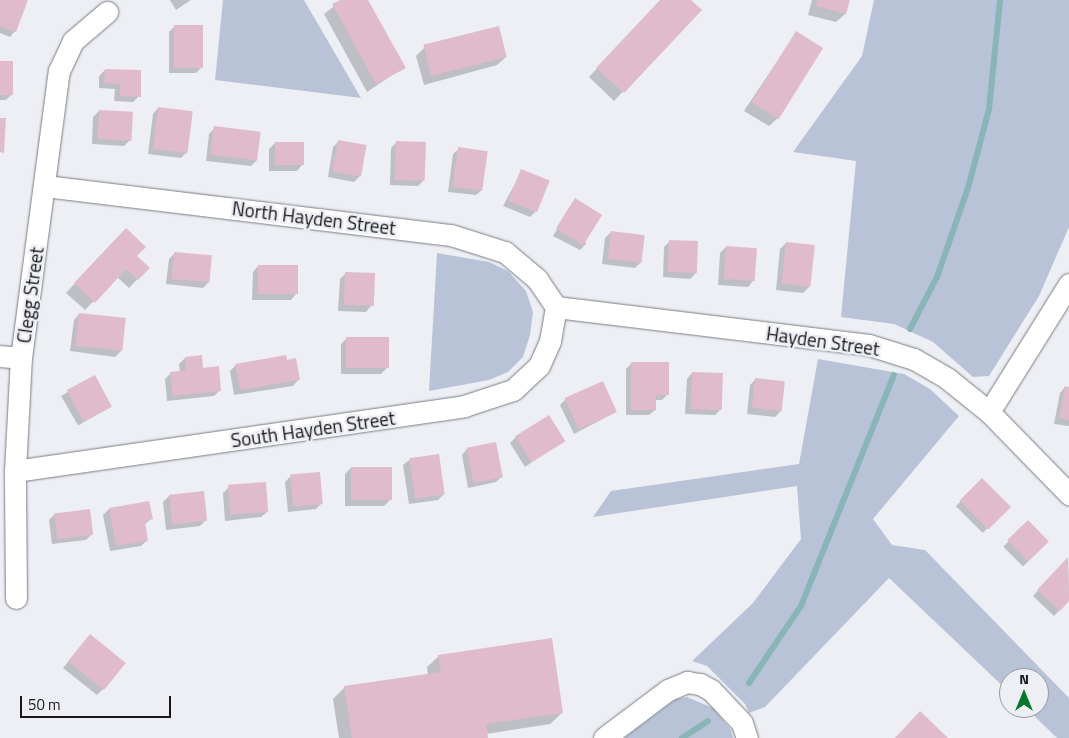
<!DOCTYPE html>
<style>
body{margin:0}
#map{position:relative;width:1069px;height:738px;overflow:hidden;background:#edeff5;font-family:"Titillium Web",sans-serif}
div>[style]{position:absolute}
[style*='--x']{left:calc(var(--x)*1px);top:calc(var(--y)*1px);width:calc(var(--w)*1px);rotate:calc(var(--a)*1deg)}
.green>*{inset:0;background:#b9c3d8}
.shadow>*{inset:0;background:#0003;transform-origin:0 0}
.stream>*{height:6px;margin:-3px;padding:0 3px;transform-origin:3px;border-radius:3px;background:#89b5b6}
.building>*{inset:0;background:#dfbbcb;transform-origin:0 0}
.roads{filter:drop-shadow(0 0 1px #7a7c81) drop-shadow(0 0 1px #7a7c81)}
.minor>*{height:21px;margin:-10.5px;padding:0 10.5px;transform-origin:10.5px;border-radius:10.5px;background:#fff}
span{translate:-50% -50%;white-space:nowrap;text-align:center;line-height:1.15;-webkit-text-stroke:5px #edeff5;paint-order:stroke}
.street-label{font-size:19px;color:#171719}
.north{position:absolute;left:999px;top:668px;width:50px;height:50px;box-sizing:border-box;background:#edeff5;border:1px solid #97999d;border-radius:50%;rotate:0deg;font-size:14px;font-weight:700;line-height:20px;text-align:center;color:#171719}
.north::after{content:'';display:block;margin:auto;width:18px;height:22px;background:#03772c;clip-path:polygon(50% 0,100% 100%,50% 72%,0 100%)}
.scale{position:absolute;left:20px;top:696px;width:151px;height:22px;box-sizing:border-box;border:2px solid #171719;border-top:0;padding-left:6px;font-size:15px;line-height:18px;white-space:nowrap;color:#171719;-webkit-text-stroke:4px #edeff5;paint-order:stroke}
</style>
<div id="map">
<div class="green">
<i style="clip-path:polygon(223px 0,304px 0,361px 98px,215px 80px)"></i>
<i style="clip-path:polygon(874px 0,1069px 0,1069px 227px,1039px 296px,989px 376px,973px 377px,933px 342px,894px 324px,841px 317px,856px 161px,793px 152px,862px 56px)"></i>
<i style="clip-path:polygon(437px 253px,489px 262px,508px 271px,526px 291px,533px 312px,530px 335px,523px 357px,508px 372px,489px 380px,429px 391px)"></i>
<i style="clip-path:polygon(818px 359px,904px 374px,930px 389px,959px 416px,873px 519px,892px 545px,925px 550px,1069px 698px,1069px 738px,1057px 738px,1026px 708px,1039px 708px,1039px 678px,1009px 678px,1009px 692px,889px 578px,765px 707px,749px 713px,745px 704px,707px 666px,692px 661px,753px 603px,801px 539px,797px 486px,593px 517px,611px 491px,799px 464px)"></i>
<i style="clip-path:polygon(687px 697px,713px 708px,731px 730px,733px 738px,624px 738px,676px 699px)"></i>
</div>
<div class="shadow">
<i style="clip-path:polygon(0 0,27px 0,15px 31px,10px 37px,0 33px)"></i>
<i style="clip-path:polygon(170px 0,191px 0,176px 10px)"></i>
<i style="clip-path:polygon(342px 0,367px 0,404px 67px,367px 92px,324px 14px)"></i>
<i style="clip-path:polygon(661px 0,689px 0,700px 10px,614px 101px,589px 77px)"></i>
<i style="clip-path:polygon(812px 0,849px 0,845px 14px,836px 22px,808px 15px)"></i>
<i style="clip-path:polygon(175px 26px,202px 67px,196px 73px,169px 73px,169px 32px)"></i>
<i style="clip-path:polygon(796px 33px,778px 118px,769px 126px,744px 111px)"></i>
<i style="clip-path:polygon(425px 47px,506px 57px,497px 65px,424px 85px,416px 56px)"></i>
<i style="clip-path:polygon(0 62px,12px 94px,6px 100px,0 100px)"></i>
<i style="clip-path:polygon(105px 70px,139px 96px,133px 102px,114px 101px,115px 89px,99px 88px,99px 76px)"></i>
<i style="clip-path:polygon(158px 108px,187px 152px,181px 158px,148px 154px,153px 114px)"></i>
<i style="clip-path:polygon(99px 111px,130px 140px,124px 146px,92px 144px,93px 117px)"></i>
<i style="clip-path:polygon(215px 128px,257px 160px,251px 166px,206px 161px,209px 134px)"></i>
<i style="clip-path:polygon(339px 141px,360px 176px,354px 182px,328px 177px,333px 147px)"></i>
<i style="clip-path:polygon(397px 142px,424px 180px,418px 186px,390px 185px,391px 148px)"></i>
<i style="clip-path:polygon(275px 143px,302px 165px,297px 171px,269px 171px,269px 149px)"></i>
<i style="clip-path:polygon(459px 149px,482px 190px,476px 195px,448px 192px,453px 154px)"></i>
<i style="clip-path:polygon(522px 171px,535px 212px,530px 217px,503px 206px)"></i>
<i style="clip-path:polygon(575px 199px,586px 244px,580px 250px,553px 236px)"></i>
<i style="clip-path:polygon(611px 232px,641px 262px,635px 268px,602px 264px,605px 238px)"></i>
<i style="clip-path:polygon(117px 238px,148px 268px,129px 288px,117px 277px,85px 310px,66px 293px)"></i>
<i style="clip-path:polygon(670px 241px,696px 273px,690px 279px,663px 277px,664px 247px)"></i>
<i style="clip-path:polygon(786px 243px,809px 287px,803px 293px,776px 290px,780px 249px)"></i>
<i style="clip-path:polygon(726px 247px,755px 249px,753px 281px,748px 287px,718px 285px,720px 253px)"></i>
<i style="clip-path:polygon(175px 253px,209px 282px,203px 288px,166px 284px,169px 259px)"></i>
<i style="clip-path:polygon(258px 266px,296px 294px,291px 300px,252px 300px,253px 272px)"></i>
<i style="clip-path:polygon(346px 273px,371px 306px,366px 312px,338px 311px,340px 279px)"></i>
<i style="clip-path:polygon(79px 314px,121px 351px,115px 357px,70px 351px,74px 320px)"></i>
<i style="clip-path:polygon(347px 338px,387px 368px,381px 374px,341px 374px,341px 344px)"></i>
<i style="clip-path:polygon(185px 358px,220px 390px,214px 396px,167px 401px,165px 379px,171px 373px,180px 372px,179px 364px)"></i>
<i style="clip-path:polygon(286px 361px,298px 380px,293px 386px,234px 395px,230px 371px,236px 365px)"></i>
<i style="clip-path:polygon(632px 363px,668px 394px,662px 400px,655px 400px,655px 410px,649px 415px,626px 415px,626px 369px)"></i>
<i style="clip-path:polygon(692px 373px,721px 409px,715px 415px,685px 414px,687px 379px)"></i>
<i style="left:94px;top:377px;width:34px;height:38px;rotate:60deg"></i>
<i style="clip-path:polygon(756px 379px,781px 411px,775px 417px,747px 414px,750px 385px)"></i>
<i style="clip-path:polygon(1065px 387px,1069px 388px,1069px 426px,1054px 424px,1060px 393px)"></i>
<i style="clip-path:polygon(566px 399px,616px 412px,574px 434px,560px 405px)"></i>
<i style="clip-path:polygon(516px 437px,563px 441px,525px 467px,510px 443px)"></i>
<i style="clip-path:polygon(467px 449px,502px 476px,496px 482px,468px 488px,462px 455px)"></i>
<i style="clip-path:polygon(409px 460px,444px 494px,438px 500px,409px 504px,403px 465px)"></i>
<i style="clip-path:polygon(351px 468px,390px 500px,384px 506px,345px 506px,345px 474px)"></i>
<i style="clip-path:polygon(291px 476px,322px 503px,316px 509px,288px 512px,285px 482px)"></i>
<i style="left:982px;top:480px;width:38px;height:37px;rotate:45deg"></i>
<i style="clip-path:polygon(229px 487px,267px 512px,261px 517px,225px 521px,223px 493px)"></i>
<i style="clip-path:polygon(169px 496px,206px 520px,200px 526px,166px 530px,163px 502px)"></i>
<i style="clip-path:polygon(109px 509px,151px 519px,144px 525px,147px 540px,141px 546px,110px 551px,103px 515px)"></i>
<i style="clip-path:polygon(55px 514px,92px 534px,86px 540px,52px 544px,49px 520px)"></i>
<i style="left:1028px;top:522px;width:28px;height:35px;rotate:45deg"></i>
<i style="clip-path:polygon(1068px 558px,1069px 600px,1054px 616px,1033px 596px)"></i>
<i style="clip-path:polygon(84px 642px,103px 689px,97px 695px,63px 668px)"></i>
<i style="clip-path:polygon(439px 656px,562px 713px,550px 724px,486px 734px,487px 738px,339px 738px,333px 699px,345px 687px,428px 675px,427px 667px)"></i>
</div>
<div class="stream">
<i style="--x:910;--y:329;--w:59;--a:-62.6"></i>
<i style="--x:937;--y:277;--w:94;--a:-70.8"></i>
<i style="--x:968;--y:188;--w:82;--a:-75.1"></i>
<i style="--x:989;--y:109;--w:110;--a:-84.2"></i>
<i style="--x:749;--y:683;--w:93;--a:-56"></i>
<i style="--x:801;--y:606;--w:249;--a:-68.1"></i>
<i style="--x:682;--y:738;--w:31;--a:-33"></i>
</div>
<div class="building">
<i style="clip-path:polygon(0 0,28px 0,16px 32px,0 26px)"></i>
<i style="clip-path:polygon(340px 0,368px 0,406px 68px,376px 84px,332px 4px)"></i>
<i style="clip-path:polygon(660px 0,691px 0,702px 10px,624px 93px,596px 68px)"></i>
<i style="clip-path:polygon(817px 0,850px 0,846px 14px,816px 6px)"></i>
<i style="left:174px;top:25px;width:29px;height:43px"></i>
<i style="left:499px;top:26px;width:32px;height:78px;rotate:76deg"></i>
<i style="left:796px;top:31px;width:32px;height:84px;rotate:32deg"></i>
<i style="left:0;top:61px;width:13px;height:34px"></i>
<i style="clip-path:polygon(105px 69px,141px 70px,141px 97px,120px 96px,120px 84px,104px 83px)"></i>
<i style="left:158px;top:107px;width:35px;height:42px;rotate:7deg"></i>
<i style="left:99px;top:110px;width:34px;height:29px;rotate:3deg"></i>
<i style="clip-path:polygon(0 118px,6px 118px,4px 153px,0 152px)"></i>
<i style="left:214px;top:126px;width:47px;height:29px;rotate:7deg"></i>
<i style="left:338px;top:140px;width:29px;height:32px;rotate:10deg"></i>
<i style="left:396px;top:141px;width:30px;height:39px;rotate:2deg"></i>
<i style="left:275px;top:142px;width:29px;height:23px"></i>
<i style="left:458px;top:147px;width:30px;height:40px;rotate:8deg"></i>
<i style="left:521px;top:169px;width:31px;height:34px;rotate:22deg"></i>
<i style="left:575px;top:198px;width:32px;height:36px;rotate:32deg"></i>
<i style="clip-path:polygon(126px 228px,146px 247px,137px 256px,150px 268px,138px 280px,126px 269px,95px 303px,74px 283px)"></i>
<i style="left:611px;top:231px;width:34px;height:28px;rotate:7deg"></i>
<i style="left:669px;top:240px;width:29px;height:32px;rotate:2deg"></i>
<i style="left:786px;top:242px;width:29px;height:42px;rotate:6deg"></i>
<i style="left:726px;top:246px;width:31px;height:33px;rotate:4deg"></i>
<i style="left:174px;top:252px;width:38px;height:27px;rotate:5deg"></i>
<i style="left:258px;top:265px;width:40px;height:29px"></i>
<i style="left:345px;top:272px;width:30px;height:33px;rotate:2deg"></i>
<i style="left:79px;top:313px;width:47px;height:33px;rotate:6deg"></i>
<i style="left:346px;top:337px;width:43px;height:31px"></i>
<i style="clip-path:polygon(202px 355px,203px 368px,219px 366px,221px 391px,173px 396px,170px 372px,186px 370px,185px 357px)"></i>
<i style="clip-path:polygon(286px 355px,287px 360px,296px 358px,300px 380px,240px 390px,235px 364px)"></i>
<i style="clip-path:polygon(631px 362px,669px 362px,669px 395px,656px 395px,656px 410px,631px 410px)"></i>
<i style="left:692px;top:372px;width:31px;height:37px;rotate:2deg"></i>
<i style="left:95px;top:375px;width:36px;height:32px;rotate:62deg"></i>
<i style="left:755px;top:378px;width:30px;height:30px;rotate:6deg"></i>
<i style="left:603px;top:381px;width:34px;height:42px;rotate:66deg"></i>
<i style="clip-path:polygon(1065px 386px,1069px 387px,1069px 420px,1059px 418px)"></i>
<i style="left:549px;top:415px;width:31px;height:40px;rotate:58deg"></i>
<i style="left:496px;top:442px;width:36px;height:30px;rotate:79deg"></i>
<i style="left:439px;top:454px;width:41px;height:30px;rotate:82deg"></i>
<i style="left:351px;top:467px;width:41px;height:33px"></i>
<i style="left:320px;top:472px;width:32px;height:30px;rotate:85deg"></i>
<i style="left:982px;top:478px;width:41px;height:32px;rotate:45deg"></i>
<i style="left:266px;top:482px;width:30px;height:38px;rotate:86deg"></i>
<i style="left:204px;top:491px;width:30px;height:35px;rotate:84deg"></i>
<i style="clip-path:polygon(149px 501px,153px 519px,145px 521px,148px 541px,116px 546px,109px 508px)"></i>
<i style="left:90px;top:509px;width:26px;height:36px;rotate:83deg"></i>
<i style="left:1028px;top:520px;width:30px;height:29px;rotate:46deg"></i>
<i style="clip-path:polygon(1068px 557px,1069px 601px,1060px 611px,1037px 590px)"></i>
<i style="left:90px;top:634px;width:46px;height:35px;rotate:39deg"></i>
<i style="clip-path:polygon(552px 638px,563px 713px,486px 724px,488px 738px,352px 738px,344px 686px,441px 672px,438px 655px)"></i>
<i style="clip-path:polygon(920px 711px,948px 738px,895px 738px)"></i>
</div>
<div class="roads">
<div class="minor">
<i style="--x:45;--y:186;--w:409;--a:6.9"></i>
<i style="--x:451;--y:235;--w:57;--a:17.5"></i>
<i style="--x:505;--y:252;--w:42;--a:40.2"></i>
<i style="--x:537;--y:279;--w:34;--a:56"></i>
<i style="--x:556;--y:307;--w:315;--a:6.9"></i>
<i style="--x:869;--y:345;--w:47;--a:17.3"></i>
<i style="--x:914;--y:359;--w:39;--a:30"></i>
<i style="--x:948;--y:379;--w:53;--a:38.8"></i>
<i style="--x:989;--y:412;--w:115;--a:45.7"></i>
<i style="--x:0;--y:356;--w:21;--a:5"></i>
<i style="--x:989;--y:412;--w:151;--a:-58"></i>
<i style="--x:15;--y:471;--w:454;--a:-8.2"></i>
<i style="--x:464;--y:406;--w:52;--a:-18.1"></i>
<i style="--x:513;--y:390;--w:35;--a:-43"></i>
<i style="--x:539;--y:366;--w:27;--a:-66"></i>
<i style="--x:550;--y:341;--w:35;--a:-80"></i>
<i style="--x:16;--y:598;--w:127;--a:-90.5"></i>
<i style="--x:15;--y:471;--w:113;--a:-87"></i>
<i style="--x:21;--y:358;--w:290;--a:-82.5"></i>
<i style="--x:59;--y:71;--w:33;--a:-65"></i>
<i style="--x:73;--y:41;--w:45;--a:-40.5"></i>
<i style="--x:604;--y:738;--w:80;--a:-36.9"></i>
<i style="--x:668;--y:690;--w:21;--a:-23"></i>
<i style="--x:687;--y:682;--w:13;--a:9"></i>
<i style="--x:700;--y:684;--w:13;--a:29"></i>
<i style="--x:711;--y:690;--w:45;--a:46.8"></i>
<i style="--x:742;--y:723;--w:16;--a:72"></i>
</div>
</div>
<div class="street-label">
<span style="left:314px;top:218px;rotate:7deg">North Hayden Street</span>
<span style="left:30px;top:295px;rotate:-82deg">Clegg Street</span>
<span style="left:823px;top:341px;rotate:8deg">Hayden Street</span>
<span style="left:313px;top:429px;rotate:-8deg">South Hayden Street</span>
</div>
<div class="north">N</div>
<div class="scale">50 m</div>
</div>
